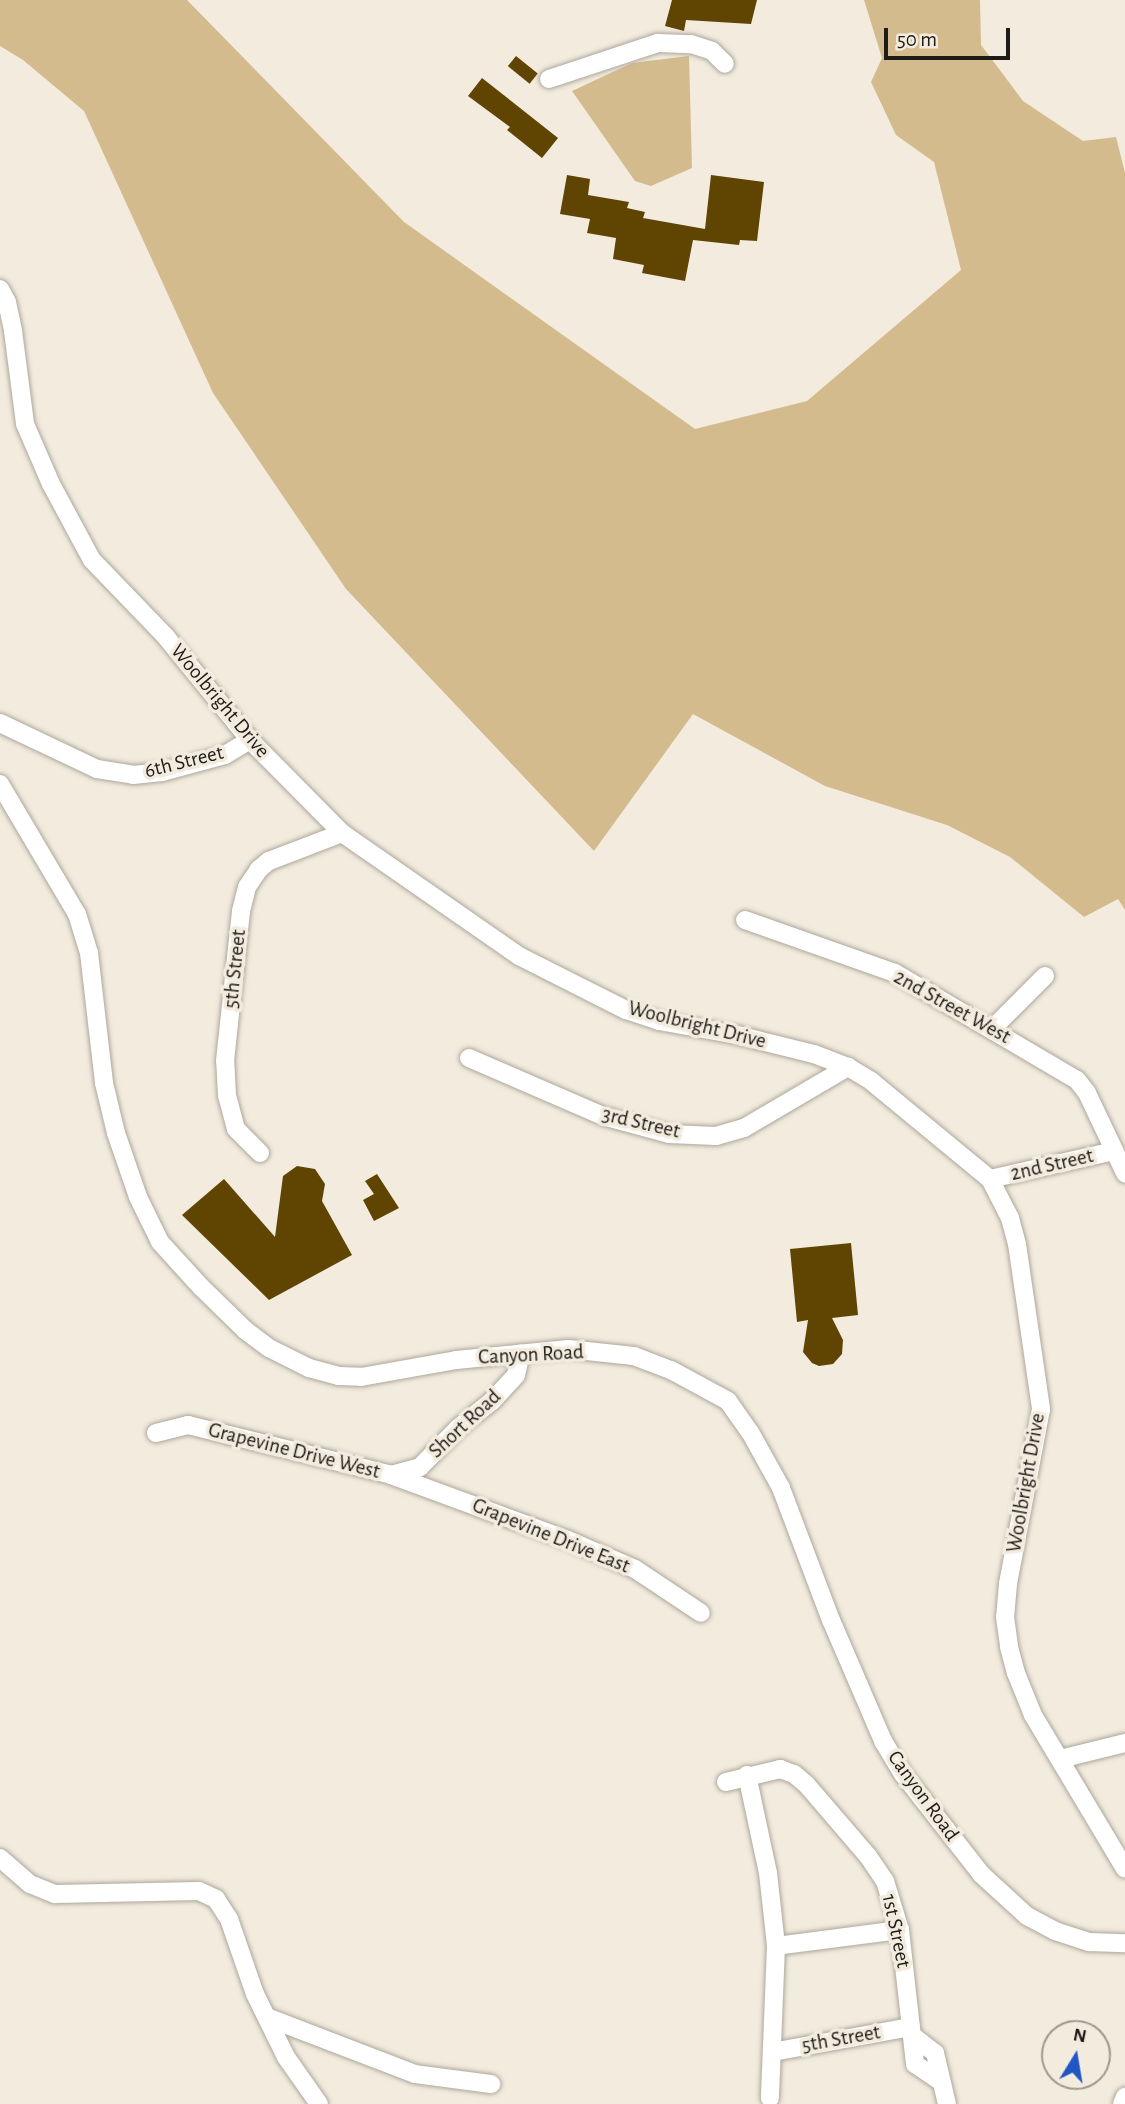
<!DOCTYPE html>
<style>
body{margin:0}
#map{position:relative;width:1125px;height:2104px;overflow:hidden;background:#f2ebde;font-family:"Alegreya Sans",sans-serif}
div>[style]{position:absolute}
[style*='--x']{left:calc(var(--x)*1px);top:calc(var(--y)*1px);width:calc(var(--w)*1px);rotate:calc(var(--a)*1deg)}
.green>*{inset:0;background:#d4bb8e}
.building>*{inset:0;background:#5f4402;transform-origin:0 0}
.roads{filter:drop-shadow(0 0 2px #ada79b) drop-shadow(0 0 2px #ada79b)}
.minor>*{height:18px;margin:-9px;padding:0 9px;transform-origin:9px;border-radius:9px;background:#fff}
span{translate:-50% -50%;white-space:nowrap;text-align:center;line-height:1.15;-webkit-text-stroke:7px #f2ebde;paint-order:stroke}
.street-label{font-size:21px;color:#1f1c18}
.north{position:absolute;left:1041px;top:2020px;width:70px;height:70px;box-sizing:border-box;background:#f2ebde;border:2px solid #9e988f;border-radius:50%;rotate:11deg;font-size:19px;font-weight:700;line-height:28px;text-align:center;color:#1f1c18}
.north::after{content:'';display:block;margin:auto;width:24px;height:32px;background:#2157c4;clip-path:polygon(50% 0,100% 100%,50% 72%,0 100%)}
.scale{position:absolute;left:884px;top:28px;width:126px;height:32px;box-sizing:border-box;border:4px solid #1f1c18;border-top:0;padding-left:9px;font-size:21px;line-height:24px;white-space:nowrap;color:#1f1c18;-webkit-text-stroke:5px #f2ebde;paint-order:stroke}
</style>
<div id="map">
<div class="green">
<i style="clip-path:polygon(0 0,187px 0,404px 222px,695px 429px,807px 401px,961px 270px,934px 162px,896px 135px,871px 82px,882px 58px,864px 0,980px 0,981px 45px,1023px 101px,1083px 141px,1116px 137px,1125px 173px,1125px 910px,1118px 899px,1084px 917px,1010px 857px,947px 825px,825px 786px,693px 714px,594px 851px,346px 589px,213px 393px,84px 111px,23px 60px,0 46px)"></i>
<i style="clip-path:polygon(689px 56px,692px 168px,651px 186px,635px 181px,572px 91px,632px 63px)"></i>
</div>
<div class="building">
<i style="clip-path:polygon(672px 0,757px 0,751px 24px,686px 20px,684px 31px,665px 26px)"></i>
<i style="left:516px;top:56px;width:28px;height:13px;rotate:39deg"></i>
<i style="clip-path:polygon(482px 78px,558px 138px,542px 158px,507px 130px,510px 127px,468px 96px)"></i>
<i style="clip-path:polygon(567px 175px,590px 179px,588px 195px,629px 202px,627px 208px,645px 212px,643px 218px,705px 229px,711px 175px,764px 182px,757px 241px,740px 240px,739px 245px,693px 240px,685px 281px,642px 273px,644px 265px,613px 259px,616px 238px,587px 233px,590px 219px,560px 214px)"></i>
<i style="clip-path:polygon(297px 1166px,315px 1169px,325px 1184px,322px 1201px,352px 1255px,269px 1300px,182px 1215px,224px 1179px,275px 1237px,283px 1176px)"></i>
<i style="clip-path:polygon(377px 1174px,399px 1208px,374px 1221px,363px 1200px,374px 1194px,365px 1181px)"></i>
<i style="clip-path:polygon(851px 1243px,858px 1315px,832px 1318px,843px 1340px,842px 1354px,833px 1364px,819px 1366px,812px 1363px,803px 1352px,808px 1320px,797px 1322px,790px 1249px)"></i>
</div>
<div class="roads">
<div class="minor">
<i style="--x:549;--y:79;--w:115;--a:-18.3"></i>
<i style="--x:658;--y:43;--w:33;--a:2"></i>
<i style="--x:691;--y:44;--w:22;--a:18"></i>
<i style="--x:712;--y:51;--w:18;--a:45"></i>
<i style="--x:0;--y:289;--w:15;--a:62"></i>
<i style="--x:7;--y:302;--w:30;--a:78"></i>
<i style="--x:13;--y:331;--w:94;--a:82.6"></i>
<i style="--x:25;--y:424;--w:65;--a:66.6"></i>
<i style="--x:51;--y:484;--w:86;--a:61.7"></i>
<i style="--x:92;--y:560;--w:107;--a:46.1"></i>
<i style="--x:166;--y:637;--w:133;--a:50.8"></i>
<i style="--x:250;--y:740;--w:131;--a:45.3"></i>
<i style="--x:342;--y:833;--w:216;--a:34.8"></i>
<i style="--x:519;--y:956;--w:120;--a:26.8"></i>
<i style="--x:626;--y:1010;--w:35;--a:18"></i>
<i style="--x:659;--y:1021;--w:79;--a:10.2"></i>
<i style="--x:737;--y:1035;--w:79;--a:13.9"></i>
<i style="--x:814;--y:1054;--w:36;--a:21"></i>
<i style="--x:848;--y:1067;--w:27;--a:31"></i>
<i style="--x:871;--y:1081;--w:154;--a:39.5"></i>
<i style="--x:990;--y:1179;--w:44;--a:62.9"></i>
<i style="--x:1010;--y:1218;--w:27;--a:75"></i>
<i style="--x:1017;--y:1244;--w:167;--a:81.7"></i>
<i style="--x:1041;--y:1409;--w:178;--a:100.7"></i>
<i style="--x:1008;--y:1584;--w:33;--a:95"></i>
<i style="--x:1005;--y:1617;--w:30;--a:82"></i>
<i style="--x:1009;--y:1647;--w:27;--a:75"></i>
<i style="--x:1016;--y:1673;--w:45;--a:68"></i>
<i style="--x:1033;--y:1715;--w:179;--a:59.1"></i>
<i style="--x:0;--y:723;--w:107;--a:25.4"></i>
<i style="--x:97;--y:769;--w:36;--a:9"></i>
<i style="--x:133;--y:775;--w:29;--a:-6"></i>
<i style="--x:162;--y:772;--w:65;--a:-15.1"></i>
<i style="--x:225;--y:755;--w:29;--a:-31"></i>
<i style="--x:0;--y:784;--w:151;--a:59.4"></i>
<i style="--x:77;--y:914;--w:41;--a:72.9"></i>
<i style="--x:89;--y:953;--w:131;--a:83.4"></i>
<i style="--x:104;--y:1083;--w:51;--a:76.5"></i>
<i style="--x:116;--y:1133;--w:68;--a:71"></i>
<i style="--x:138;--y:1197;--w:50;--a:63.9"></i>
<i style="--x:160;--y:1242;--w:61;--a:47.7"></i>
<i style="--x:201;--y:1287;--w:62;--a:44.3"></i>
<i style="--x:245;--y:1330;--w:30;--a:37"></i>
<i style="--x:269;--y:1348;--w:45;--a:26.6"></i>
<i style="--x:309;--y:1368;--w:30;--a:15"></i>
<i style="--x:338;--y:1376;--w:23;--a:2"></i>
<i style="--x:361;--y:1377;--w:97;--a:-10.1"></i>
<i style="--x:456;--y:1360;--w:113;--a:-5.6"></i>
<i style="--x:568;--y:1349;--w:66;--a:6.1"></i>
<i style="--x:634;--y:1356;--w:40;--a:21"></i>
<i style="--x:671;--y:1370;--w:65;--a:28.5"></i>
<i style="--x:728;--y:1401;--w:38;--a:55"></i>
<i style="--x:750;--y:1432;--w:64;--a:61"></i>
<i style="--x:781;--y:1488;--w:141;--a:69.3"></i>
<i style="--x:831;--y:1620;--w:132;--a:66.7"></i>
<i style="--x:883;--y:1741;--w:39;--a:59"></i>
<i style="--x:903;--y:1774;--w:127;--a:52"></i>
<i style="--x:981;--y:1874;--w:62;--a:42.4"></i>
<i style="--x:1027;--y:1916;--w:32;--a:28"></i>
<i style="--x:1055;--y:1931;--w:36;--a:18"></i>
<i style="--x:1089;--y:1942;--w:36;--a:2"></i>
<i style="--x:745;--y:920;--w:159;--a:19.5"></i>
<i style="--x:895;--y:973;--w:211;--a:30.5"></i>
<i style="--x:1077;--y:1080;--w:16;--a:52"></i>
<i style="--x:1087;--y:1093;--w:89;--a:64.6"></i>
<i style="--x:992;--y:1029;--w:75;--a:-45"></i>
<i style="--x:469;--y:1058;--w:146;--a:23.4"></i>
<i style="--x:603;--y:1116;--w:68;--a:15.3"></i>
<i style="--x:669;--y:1134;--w:47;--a:2.4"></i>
<i style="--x:716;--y:1136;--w:29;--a:-16"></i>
<i style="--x:744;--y:1128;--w:121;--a:-30.4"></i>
<i style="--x:260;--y:1153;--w:34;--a:-135"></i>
<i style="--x:236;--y:1129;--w:35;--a:-105"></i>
<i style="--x:227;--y:1095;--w:34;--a:-93"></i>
<i style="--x:225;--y:1061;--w:151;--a:-83.9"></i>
<i style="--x:241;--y:911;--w:25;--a:-76"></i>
<i style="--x:247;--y:887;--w:22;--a:-56"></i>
<i style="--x:259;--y:869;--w:13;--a:-39"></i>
<i style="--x:269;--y:861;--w:78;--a:-21"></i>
<i style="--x:990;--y:1179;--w:127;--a:-12.7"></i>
<i style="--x:156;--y:1433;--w:33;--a:-14"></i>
<i style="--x:188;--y:1425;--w:209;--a:13.8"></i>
<i style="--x:391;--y:1475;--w:189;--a:20.2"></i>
<i style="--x:568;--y:1540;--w:73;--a:23.4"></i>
<i style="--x:635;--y:1569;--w:79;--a:33.7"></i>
<i style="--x:391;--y:1475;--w:30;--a:-15"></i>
<i style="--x:420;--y:1467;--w:54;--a:-45.7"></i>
<i style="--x:458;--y:1428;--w:43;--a:-38.5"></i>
<i style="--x:492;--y:1401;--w:35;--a:-47"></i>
<i style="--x:516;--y:1375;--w:22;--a:-77"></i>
<i style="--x:1060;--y:1759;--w:67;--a:-13.8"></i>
<i style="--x:747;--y:1775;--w:100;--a:77.9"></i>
<i style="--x:768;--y:1873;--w:73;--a:83.7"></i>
<i style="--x:776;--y:1946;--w:152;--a:92.3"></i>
<i style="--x:726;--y:1782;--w:56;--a:-13.5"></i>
<i style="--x:780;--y:1769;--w:15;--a:20"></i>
<i style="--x:794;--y:1774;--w:16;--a:40"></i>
<i style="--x:806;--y:1784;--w:95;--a:49.3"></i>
<i style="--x:868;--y:1856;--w:30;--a:56"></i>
<i style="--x:885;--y:1881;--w:51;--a:73"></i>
<i style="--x:900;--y:1930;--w:135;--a:83.6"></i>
<i style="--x:915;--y:2064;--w:29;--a:34"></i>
<i style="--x:0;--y:1858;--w:40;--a:41"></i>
<i style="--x:30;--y:1884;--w:27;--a:22"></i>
<i style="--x:55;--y:1894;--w:144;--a:-1.2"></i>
<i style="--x:199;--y:1891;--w:19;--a:25"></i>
<i style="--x:216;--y:1899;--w:24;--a:57"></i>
<i style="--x:229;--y:1919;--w:79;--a:70.9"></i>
<i style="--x:255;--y:1994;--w:70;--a:63.8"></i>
<i style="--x:286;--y:2057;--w:57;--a:54.9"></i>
<i style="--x:776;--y:1946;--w:125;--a:-7.4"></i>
<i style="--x:269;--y:2018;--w:156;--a:21"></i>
<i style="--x:415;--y:2074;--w:77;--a:7.5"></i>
<i style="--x:913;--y:2036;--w:28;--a:38"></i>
<i style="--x:935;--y:2053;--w:52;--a:76.8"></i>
<i style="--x:772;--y:2052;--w:141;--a:-10.2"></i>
<i style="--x:1122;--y:2104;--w:8;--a:-67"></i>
</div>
</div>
<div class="street-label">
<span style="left:220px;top:701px;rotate:50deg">Woolbright Drive</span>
<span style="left:184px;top:762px;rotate:-14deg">6th Street</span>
<span style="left:235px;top:969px;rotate:-84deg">5th Street</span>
<span style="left:952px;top:1007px;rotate:29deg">2nd Street West</span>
<span style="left:697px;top:1025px;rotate:14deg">Woolbright Drive</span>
<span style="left:641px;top:1123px;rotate:13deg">3rd Street</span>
<span style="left:1052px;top:1165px;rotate:-13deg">2nd Street</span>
<span style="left:531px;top:1355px;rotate:-3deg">Canyon Road</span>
<span style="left:465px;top:1424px;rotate:-43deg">Short Road</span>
<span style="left:294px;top:1451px;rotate:14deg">Grapevine Drive West</span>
<span style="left:1026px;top:1483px;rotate:-80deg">Woolbright Drive</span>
<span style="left:551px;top:1536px;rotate:22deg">Grapevine Drive East</span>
<span style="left:923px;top:1796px;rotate:54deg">Canyon Road</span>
<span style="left:896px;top:1931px;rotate:78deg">1st Street</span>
<span style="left:841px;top:2039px;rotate:-10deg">5th Street</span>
</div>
<div class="north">N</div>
<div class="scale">50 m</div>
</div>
